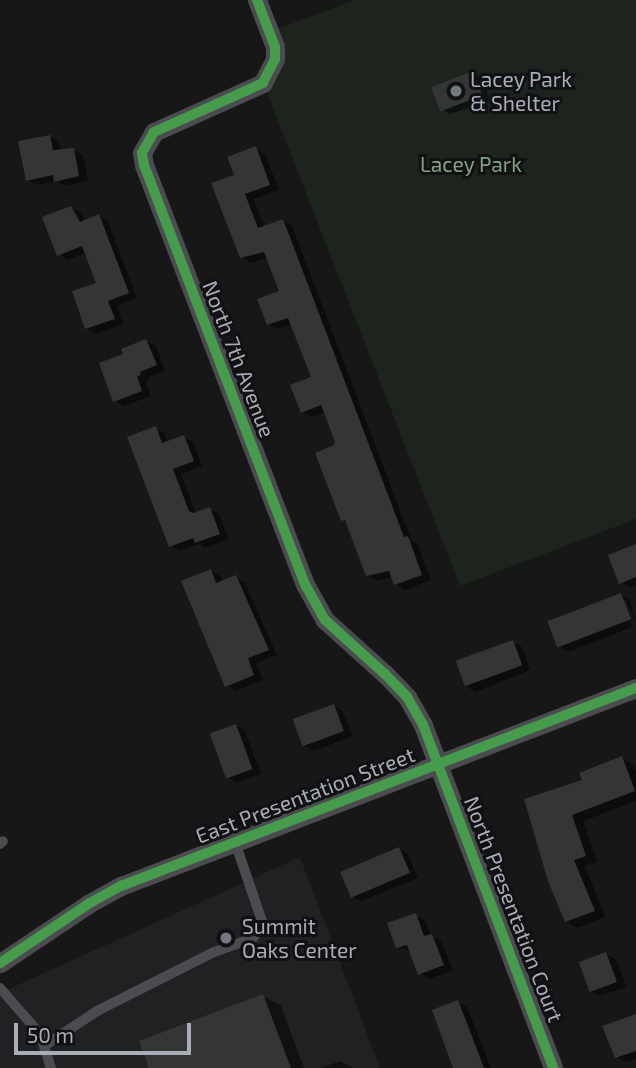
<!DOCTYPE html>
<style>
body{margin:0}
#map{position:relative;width:636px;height:1068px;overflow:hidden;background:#171717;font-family:"Exo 2",sans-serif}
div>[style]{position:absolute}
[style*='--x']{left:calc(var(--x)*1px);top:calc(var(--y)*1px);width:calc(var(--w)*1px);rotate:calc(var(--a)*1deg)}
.built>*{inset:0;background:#212123}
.green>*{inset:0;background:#1d241e}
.shadow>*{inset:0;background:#0007}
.building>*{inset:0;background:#353536;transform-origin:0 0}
.lane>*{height:10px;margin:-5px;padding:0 5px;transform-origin:5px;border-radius:5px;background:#4b4c50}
.street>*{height:19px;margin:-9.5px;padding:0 9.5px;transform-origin:9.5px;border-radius:9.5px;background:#4b4c50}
.cycleway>*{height:10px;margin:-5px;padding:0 5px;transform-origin:5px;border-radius:5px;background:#469c4c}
.dots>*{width:19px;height:19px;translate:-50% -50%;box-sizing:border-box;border:4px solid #111113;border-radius:50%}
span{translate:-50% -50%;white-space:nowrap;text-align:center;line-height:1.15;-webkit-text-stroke:6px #111113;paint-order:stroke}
.poi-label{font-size:21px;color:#a8adb8}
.left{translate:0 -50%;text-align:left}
.park-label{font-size:21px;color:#7fa381}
.street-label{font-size:21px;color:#a8adb8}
.scale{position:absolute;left:14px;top:1023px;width:177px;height:32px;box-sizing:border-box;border:4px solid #a8adb8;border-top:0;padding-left:9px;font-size:21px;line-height:24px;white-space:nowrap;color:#a8adb8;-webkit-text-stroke:5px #111113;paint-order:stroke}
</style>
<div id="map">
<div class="built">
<i style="clip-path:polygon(300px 857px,380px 1068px,0 1068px,0 993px)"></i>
</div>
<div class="green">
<i style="clip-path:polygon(355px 0,636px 0,636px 519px,460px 586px,263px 83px,269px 32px)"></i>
</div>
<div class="shadow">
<i style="clip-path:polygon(473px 73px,483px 78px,490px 101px,450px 114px,441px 109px)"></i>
<i style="clip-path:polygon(50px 137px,59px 142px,61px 151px,73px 150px,83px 155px,88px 181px,65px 186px,57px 181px,37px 185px,28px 180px)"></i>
<i style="clip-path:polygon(256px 148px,265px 154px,279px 190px,254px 199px,264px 227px,283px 220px,292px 226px,411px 539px,405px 539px,411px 545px,411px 540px,417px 543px,431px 580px,405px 590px,396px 584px,393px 577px,377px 581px,368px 575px,348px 524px,342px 520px,337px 442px,326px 412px,312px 417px,302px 412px,313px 378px,292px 324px,278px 329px,268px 324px,281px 292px,268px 258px,251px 263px,242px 257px,236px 176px)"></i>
<i style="clip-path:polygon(71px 208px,81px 213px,85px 221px,99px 216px,108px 222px,137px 298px,117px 306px,123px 324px,96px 334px,87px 328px,98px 284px,86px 253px,68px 260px,59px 254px)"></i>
<i style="clip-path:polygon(146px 341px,156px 346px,165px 371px,148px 377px,149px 380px,145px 382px,151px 396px,124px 406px,115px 401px,126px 355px)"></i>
<i style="clip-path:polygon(155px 428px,165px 433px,168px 442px,184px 437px,193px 442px,202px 466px,181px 474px,196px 514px,210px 509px,219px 514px,228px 539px,205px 548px,199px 544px,179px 551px,170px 546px)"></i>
<i style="clip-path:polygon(636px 548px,636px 586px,630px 588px,621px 582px)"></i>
<i style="clip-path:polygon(211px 571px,220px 576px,223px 582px,236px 577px,245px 583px,277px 655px,256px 663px,263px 680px,236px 691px,226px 685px)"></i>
<i style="clip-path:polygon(621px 595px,630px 600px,636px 625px,626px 600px,622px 600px,632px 627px,569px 652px,560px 647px)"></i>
<i style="clip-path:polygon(512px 642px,522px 647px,530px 670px,476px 692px,467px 687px)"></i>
<i style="clip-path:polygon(334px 706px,343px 712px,353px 736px,314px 751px,304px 745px)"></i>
<i style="clip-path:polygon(236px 725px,245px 731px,261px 774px,237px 782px,227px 777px)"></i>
<i style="clip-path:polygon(622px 758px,633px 765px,636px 772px,636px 801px,583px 821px,597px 862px,585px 866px,605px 917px,578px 928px,566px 921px,526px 801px,584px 781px)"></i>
<i style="clip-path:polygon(399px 849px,408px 854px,418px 878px,361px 901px,352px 896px)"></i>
<i style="clip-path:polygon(415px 915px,425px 920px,431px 936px,441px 941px,453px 970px,429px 979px,419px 973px,411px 951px,398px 947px)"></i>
<i style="clip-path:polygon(606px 954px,616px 959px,626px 987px,600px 996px,591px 991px)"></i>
<i style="clip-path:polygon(263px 996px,281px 1006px,304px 1068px,151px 1068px)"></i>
<i style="clip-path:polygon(458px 1002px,467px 1007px,491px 1068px,455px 1068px)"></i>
<i style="clip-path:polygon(636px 1021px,636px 1059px,626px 1062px,616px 1057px)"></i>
<i style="clip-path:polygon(340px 1061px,353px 1068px,321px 1068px)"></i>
</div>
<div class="building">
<i style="left:473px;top:71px;width:26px;height:45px;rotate:69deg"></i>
<i style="clip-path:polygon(50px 135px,53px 150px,74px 148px,79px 176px,54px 182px,53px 175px,26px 181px,18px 141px)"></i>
<i style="clip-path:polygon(256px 146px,270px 185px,245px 194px,258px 228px,283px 219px,404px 537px,408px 536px,422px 575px,394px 585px,389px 571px,366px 576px,345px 520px,341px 521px,315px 453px,334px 445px,335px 442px,321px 405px,301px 413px,290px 385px,311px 377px,288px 318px,267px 325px,257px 299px,279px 291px,264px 252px,240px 258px,211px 183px,234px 175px,227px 157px)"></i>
<i style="clip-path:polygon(71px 206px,80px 222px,99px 214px,129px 293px,108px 301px,115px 319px,85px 329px,72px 291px,96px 283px,82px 246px,57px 256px,42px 217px)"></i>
<i style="clip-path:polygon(146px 339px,157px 365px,140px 372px,141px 375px,137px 376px,142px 391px,113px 402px,99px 363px,123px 354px,121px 349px)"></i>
<i style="clip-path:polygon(156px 426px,162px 443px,184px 435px,194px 461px,173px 469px,189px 511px,193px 513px,210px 507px,220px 534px,195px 543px,193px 538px,169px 547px,127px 437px)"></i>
<i style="clip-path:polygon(636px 544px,636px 577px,619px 584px,608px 555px)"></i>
<i style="clip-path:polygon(211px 569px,216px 583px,236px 575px,269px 650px,248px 658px,254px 675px,225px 687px,181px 581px)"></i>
<i style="left:621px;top:593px;width:28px;height:79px;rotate:69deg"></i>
<i style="left:513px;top:640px;width:27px;height:61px;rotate:70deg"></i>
<i style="left:334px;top:704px;width:29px;height:44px;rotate:70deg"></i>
<i style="left:236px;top:724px;width:48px;height:28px;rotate:70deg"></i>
<i style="clip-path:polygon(622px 756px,635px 791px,572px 815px,586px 856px,574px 860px,595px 911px,565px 922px,548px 881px,524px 799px,582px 780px,579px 773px)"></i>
<i style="left:399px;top:847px;width:28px;height:64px;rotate:67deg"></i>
<i style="clip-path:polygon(416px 913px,424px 936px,432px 934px,444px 965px,418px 975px,407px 945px,396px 948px,387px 923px)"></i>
<i style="left:606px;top:952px;width:32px;height:29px;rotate:70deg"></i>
<i style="clip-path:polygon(263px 994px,291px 1068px,149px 1068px,139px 1041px)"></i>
<i style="clip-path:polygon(458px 1000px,468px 1026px,484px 1068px,453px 1068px,432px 1010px)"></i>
<i style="clip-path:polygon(636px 1014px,636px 1051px,615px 1058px,602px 1026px)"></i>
</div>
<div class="lane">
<i style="--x:0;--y:844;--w:4;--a:-45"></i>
<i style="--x:0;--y:988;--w:61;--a:49"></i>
<i style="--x:40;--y:1034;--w:36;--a:72"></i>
<i style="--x:44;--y:1046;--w:64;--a:-33.4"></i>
<i style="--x:97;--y:1011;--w:131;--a:-26.8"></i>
<i style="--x:214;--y:952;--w:41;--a:-19.7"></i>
<i style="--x:253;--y:938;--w:17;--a:-54"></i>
<i style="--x:263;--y:924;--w:87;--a:-108.9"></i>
</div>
<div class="street">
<i style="--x:257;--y:0;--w:50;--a:69"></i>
<i style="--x:275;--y:47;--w:12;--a:90"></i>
<i style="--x:275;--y:59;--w:27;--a:117"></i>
<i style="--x:263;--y:83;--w:120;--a:155.8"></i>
<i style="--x:154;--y:132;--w:24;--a:120"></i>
<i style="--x:142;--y:153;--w:12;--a:81"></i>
<i style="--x:144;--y:165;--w:451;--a:69"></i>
<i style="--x:306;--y:586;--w:39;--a:61"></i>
<i style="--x:325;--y:620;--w:81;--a:42"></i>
<i style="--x:385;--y:674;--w:32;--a:46"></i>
<i style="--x:407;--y:697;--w:32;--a:60"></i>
<i style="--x:423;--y:725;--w:367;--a:69.2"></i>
<i style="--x:0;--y:963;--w:106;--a:-33.8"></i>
<i style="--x:88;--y:904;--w:38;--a:-29"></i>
<i style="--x:121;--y:886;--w:552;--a:-21.03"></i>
</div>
<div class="cycleway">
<i style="--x:257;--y:0;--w:50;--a:69"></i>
<i style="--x:275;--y:47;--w:12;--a:90"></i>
<i style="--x:275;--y:59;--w:27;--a:117"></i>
<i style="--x:263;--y:83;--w:120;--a:155.8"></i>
<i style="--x:154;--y:132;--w:24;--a:120"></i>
<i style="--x:142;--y:153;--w:12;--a:81"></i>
<i style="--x:144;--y:165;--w:451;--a:69"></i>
<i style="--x:306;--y:586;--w:39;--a:61"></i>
<i style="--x:325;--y:620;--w:81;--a:42"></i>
<i style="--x:385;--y:674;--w:32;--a:46"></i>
<i style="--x:407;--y:697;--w:32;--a:60"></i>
<i style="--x:423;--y:725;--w:367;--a:69.2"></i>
<i style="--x:0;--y:963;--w:106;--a:-33.8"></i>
<i style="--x:88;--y:904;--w:38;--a:-29"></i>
<i style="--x:121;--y:886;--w:552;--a:-21.03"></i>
</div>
<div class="dots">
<i style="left:456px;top:91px;background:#757880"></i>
<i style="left:226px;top:938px;background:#757880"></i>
</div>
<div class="poi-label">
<span class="left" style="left:470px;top:91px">Lacey Park<br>&amp; Shelter</span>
<span class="left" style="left:242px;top:938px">Summit<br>Oaks Center</span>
</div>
<div class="park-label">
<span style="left:471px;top:164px">Lacey Park</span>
</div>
<div class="street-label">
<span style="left:239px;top:359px;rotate:69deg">North 7th Avenue</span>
<span style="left:305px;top:795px;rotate:-21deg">East Presentation Street</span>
<span style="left:514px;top:909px;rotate:69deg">North Presentation Court</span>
</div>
<div class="scale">50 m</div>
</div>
